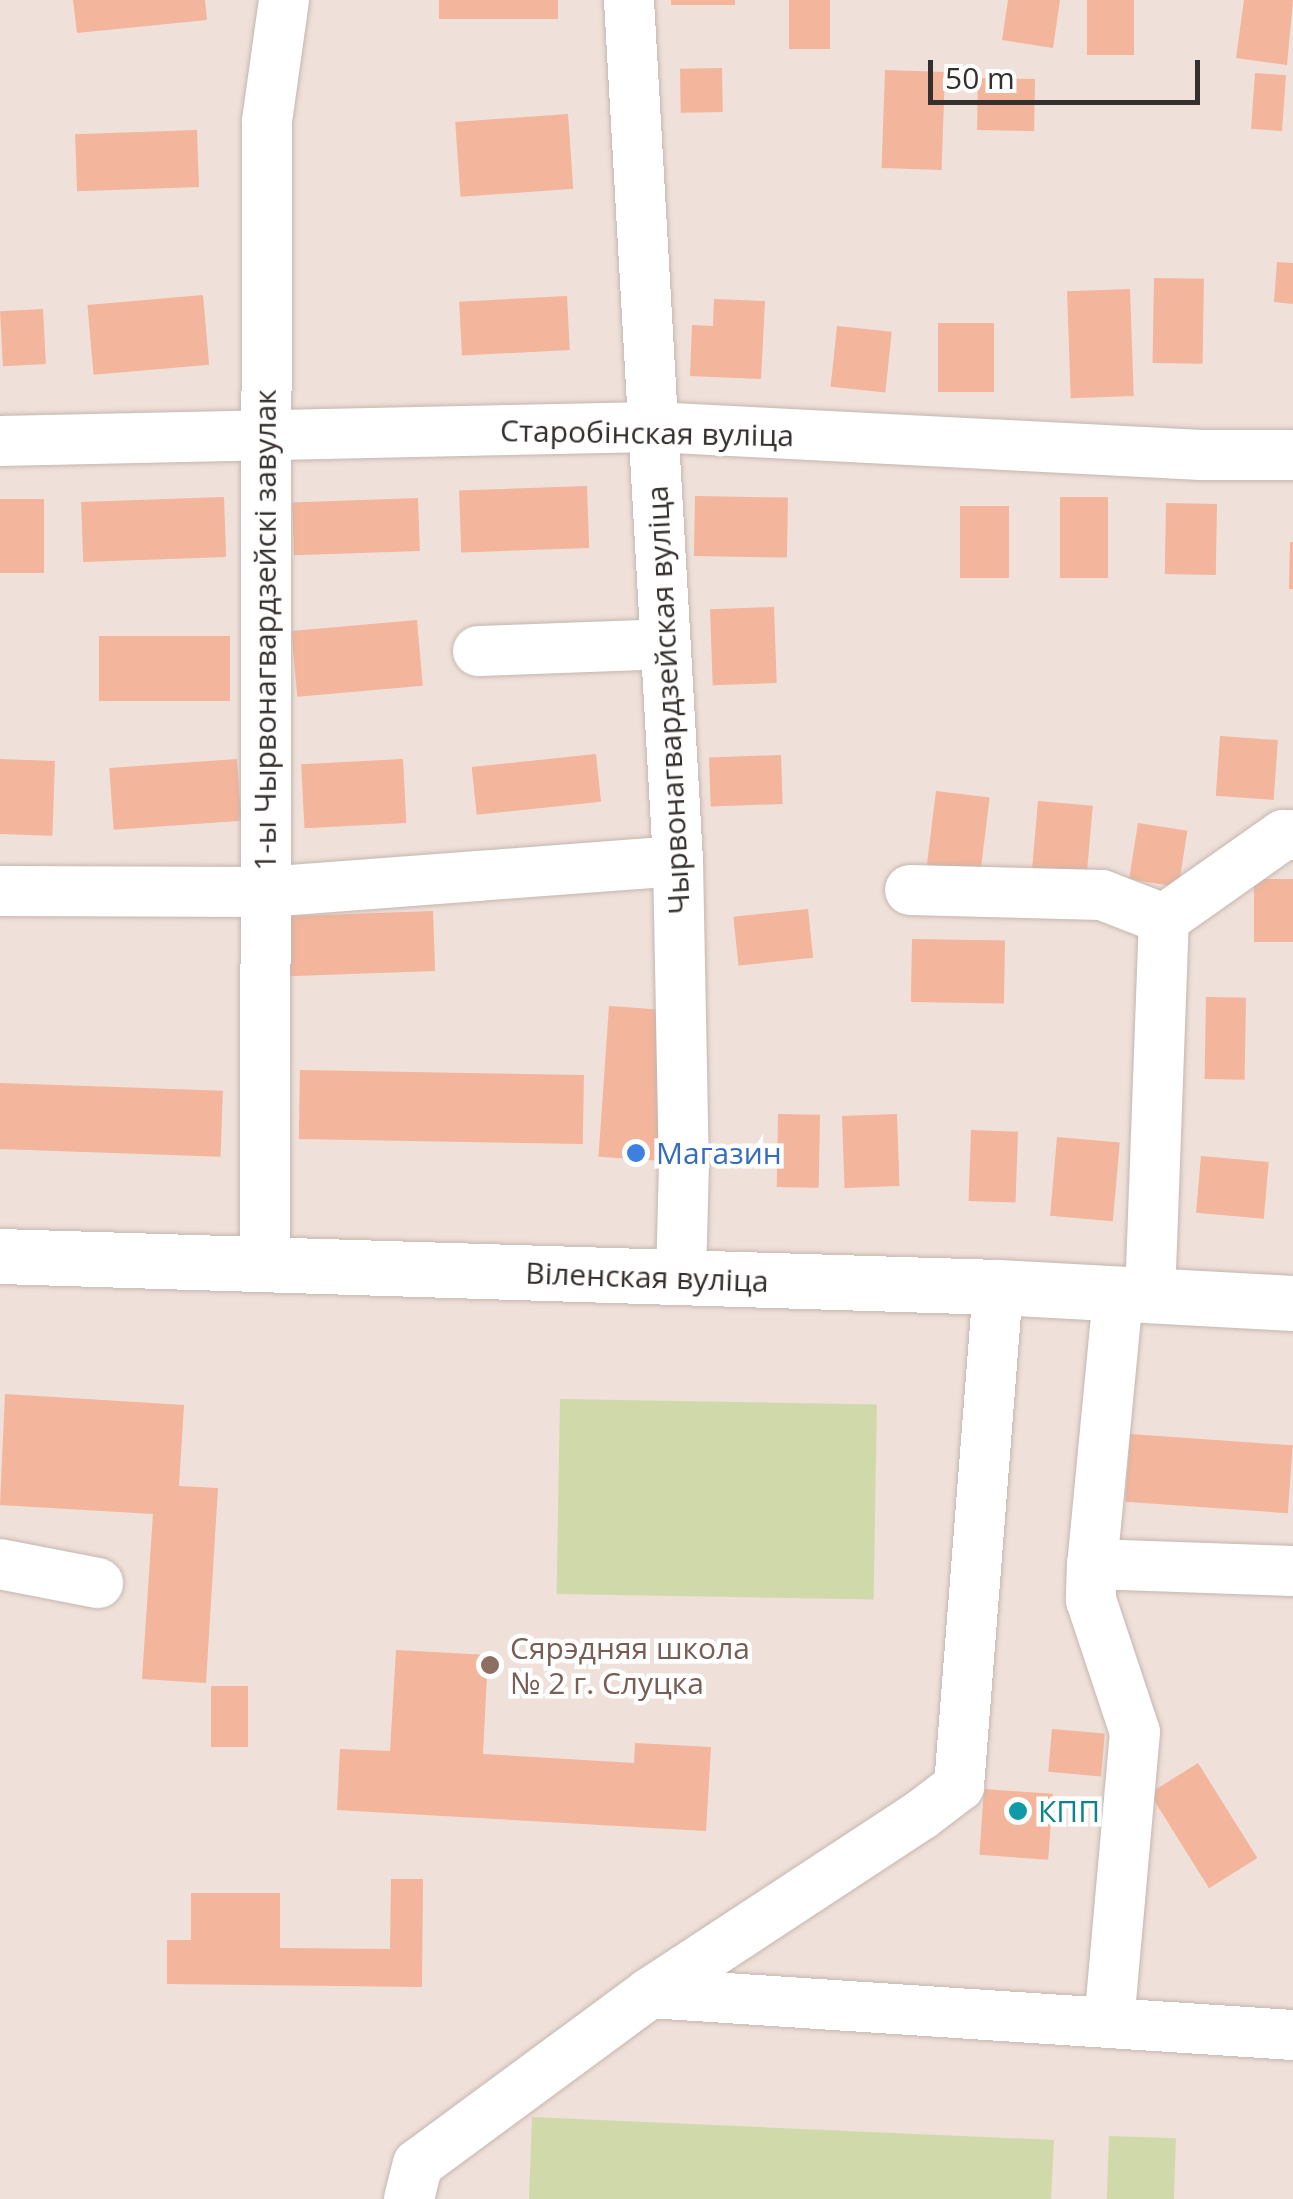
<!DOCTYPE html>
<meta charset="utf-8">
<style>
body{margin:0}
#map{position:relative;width:1293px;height:2199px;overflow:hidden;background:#efe0d9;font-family:"Open Sans",sans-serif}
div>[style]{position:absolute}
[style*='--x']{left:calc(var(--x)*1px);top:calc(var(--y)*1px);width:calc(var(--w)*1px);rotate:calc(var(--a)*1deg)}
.green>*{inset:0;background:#cfd9aa;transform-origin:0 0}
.building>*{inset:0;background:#f3b59b;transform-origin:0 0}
.roads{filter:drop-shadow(0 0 2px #c4b6b0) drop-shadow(0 0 2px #c4b6b0)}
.minor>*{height:50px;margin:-25px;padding:0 25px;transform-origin:25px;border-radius:25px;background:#fff}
.major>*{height:55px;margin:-27.5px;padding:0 27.5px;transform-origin:27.5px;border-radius:27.5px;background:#fff}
.dots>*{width:28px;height:28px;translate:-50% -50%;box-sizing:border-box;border:5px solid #fff;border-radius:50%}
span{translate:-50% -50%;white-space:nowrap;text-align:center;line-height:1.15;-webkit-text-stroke:9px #fff;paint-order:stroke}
.street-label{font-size:30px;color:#352f2d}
.shop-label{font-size:30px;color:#366cbe}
.left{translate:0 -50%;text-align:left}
.education-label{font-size:30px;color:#785e54}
.culture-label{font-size:30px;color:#0d838f}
.scale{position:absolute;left:928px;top:60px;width:272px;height:45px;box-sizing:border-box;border:5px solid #352f2d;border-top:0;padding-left:12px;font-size:30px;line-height:35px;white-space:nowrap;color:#352f2d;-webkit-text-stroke:8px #fff;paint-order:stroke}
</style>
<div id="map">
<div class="green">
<i style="left:560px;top:1399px;width:317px;height:195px;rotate:1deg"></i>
<i style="clip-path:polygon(532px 2117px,1054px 2140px,1051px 2199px,529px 2199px)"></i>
<i style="left:1109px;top:2136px;width:67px;height:63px;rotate:2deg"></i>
</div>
<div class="building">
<i style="clip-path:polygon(73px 0,205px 0,207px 20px,77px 33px)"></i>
<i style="left:439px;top:0;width:119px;height:19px"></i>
<i style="left:671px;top:0;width:64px;height:5px"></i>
<i style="left:789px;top:0;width:41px;height:49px"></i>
<i style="clip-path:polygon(1008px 0,1060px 0,1053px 48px,1002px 40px)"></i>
<i style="left:1087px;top:0;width:47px;height:55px"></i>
<i style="clip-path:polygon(1244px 0,1293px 0,1287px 65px,1236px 58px)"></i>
<i style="left:722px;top:68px;width:44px;height:42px;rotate:89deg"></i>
<i style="left:885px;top:70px;width:60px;height:98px;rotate:2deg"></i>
<i style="left:1255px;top:73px;width:31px;height:56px;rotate:4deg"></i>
<i style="left:978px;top:78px;width:57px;height:52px;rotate:1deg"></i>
<i style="left:568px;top:114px;width:75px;height:113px;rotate:86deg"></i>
<i style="left:197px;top:130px;width:57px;height:122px;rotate:88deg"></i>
<i style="clip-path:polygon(1277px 262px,1293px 263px,1293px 304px,1274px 302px)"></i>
<i style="left:1154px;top:278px;width:50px;height:85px;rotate:1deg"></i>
<i style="left:1130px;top:289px;width:107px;height:63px;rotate:88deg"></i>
<i style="left:203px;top:295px;width:70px;height:116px;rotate:85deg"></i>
<i style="left:567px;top:296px;width:54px;height:108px;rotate:87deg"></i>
<i style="clip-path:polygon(714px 299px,765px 301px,761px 379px,690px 376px,692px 325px,713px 326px)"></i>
<i style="left:43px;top:309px;width:55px;height:43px;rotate:87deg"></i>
<i style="left:938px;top:323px;width:56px;height:69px"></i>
<i style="left:837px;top:326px;width:55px;height:61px;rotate:6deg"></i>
<i style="left:587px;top:486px;width:62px;height:128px;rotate:88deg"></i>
<i style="left:695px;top:496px;width:93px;height:60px;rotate:1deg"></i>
<i style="left:224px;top:497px;width:60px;height:143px;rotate:88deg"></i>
<i style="left:1060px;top:497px;width:48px;height:81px"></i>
<i style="left:418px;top:498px;width:53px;height:126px;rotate:88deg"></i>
<i style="left:0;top:499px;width:44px;height:74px"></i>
<i style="left:1166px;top:503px;width:51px;height:71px;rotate:1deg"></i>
<i style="left:960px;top:506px;width:49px;height:72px"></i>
<i style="clip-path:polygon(1290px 542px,1293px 542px,1293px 589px,1289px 589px)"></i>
<i style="left:774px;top:607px;width:76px;height:64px;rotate:88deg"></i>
<i style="left:417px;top:620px;width:66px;height:126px;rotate:85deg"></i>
<i style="left:99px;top:636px;width:131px;height:65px"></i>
<i style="left:1220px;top:736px;width:58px;height:60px;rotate:4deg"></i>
<i style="left:596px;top:754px;width:48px;height:125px;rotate:84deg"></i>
<i style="left:781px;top:755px;width:49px;height:72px;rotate:88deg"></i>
<i style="left:0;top:759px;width:55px;height:75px;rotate:2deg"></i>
<i style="left:237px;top:759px;width:62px;height:128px;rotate:86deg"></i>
<i style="left:403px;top:759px;width:64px;height:102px;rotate:87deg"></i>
<i style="left:936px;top:791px;width:54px;height:76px;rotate:7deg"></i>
<i style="left:1038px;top:801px;width:55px;height:69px;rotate:5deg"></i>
<i style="left:1138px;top:823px;width:50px;height:57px;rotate:9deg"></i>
<i style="left:1254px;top:879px;width:39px;height:63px"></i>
<i style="left:808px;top:909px;width:49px;height:75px;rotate:84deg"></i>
<i style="left:433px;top:911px;width:60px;height:148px;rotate:88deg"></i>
<i style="left:912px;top:939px;width:93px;height:63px;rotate:1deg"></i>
<i style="left:1206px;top:997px;width:40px;height:82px;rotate:1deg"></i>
<i style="left:609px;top:1006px;width:64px;height:151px;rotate:4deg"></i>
<i style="left:300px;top:1070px;width:284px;height:69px;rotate:1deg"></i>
<i style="left:0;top:1083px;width:223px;height:66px;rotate:2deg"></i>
<i style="left:778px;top:1114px;width:42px;height:73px;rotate:1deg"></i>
<i style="left:897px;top:1114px;width:72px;height:55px;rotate:88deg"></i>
<i style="left:971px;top:1130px;width:47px;height:71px;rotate:2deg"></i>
<i style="left:1057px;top:1137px;width:63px;height:79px;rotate:5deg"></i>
<i style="left:1201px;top:1156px;width:68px;height:57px;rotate:5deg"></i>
<i style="clip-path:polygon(5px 1394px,184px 1405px,179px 1486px,218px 1488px,206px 1683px,142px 1679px,153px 1514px,0 1505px)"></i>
<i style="left:1130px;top:1434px;width:163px;height:68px;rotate:4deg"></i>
<i style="clip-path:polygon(396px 1650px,488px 1655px,483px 1754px,634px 1763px,635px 1743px,711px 1747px,706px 1831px,337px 1810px,340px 1749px,390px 1751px)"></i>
<i style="left:211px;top:1686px;width:37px;height:61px"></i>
<i style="left:1052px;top:1729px;width:53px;height:43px;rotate:5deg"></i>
<i style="left:1198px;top:1763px;width:112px;height:57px;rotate:58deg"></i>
<i style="left:984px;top:1789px;width:69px;height:66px;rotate:4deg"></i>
<i style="clip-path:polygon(391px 1879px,423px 1879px,422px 1987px,167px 1984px,167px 1940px,191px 1940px,191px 1893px,280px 1893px,280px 1948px,390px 1949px)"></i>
</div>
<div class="roads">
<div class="minor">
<i style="--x:629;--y:0;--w:862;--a:86.74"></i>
<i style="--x:678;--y:861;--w:302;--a:88.9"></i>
<i style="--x:684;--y:1163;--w:117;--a:91.5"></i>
<i style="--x:0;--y:441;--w:653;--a:-1.23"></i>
<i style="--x:653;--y:427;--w:549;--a:2.92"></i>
<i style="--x:1201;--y:455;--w:92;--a:0"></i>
<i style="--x:478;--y:651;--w:187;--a:-2.1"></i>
<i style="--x:910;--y:890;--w:192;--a:1.5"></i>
<i style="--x:1102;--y:895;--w:66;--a:21.2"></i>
<i style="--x:0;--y:891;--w:265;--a:0.2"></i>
<i style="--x:265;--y:892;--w:414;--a:-4.3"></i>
<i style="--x:265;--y:1261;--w:1140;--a:-89.9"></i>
<i style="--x:267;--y:121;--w:122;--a:-82"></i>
<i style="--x:1118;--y:1296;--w:269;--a:95.5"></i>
<i style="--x:1092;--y:1564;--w:201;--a:2"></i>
<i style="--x:1150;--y:1298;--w:379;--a:-87.9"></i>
<i style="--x:1164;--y:919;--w:146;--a:-35.2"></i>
<i style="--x:1283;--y:835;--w:10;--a:0"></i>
<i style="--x:0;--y:1564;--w:100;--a:11"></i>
<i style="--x:1092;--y:1564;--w:36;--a:92"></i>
<i style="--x:1091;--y:1600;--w:139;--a:71.6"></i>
<i style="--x:1135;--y:1732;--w:291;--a:95.1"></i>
<i style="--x:650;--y:1993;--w:644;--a:3.74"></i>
<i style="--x:409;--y:2199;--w:36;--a:-76"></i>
<i style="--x:418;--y:2164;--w:288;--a:-36.4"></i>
<i style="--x:650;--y:1993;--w:324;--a:-33.3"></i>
<i style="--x:921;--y:1815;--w:48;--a:-37.3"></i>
<i style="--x:959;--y:1786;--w:501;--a:-85.53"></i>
</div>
<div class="major">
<i style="--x:0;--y:1256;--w:998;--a:1.78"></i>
<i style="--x:998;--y:1287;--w:295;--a:3.1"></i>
</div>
</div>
<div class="dots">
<i style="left:636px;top:1153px;background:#3f7fe0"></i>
<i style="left:490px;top:1665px;background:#8d6e63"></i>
<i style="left:1018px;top:1811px;background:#0f9aa8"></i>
</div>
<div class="street-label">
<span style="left:647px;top:433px;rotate:1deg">Старобінская вуліца</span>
<span style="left:265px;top:630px;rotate:-90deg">1-ы Чырвонагвардзейскі завулак</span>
<span style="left:668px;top:700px;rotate:-93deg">Чырвонагвардзейская вуліца</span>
<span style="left:647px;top:1277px;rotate:2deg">Віленская вуліца</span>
</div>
<div class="shop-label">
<span class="left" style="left:656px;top:1153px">Магазин</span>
</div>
<div class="education-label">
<span class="left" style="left:510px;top:1665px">Сярэдняя школа<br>№ 2 г. Слуцка</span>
</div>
<div class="culture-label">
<span class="left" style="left:1038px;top:1811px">КПП</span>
</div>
<div class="scale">50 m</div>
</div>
